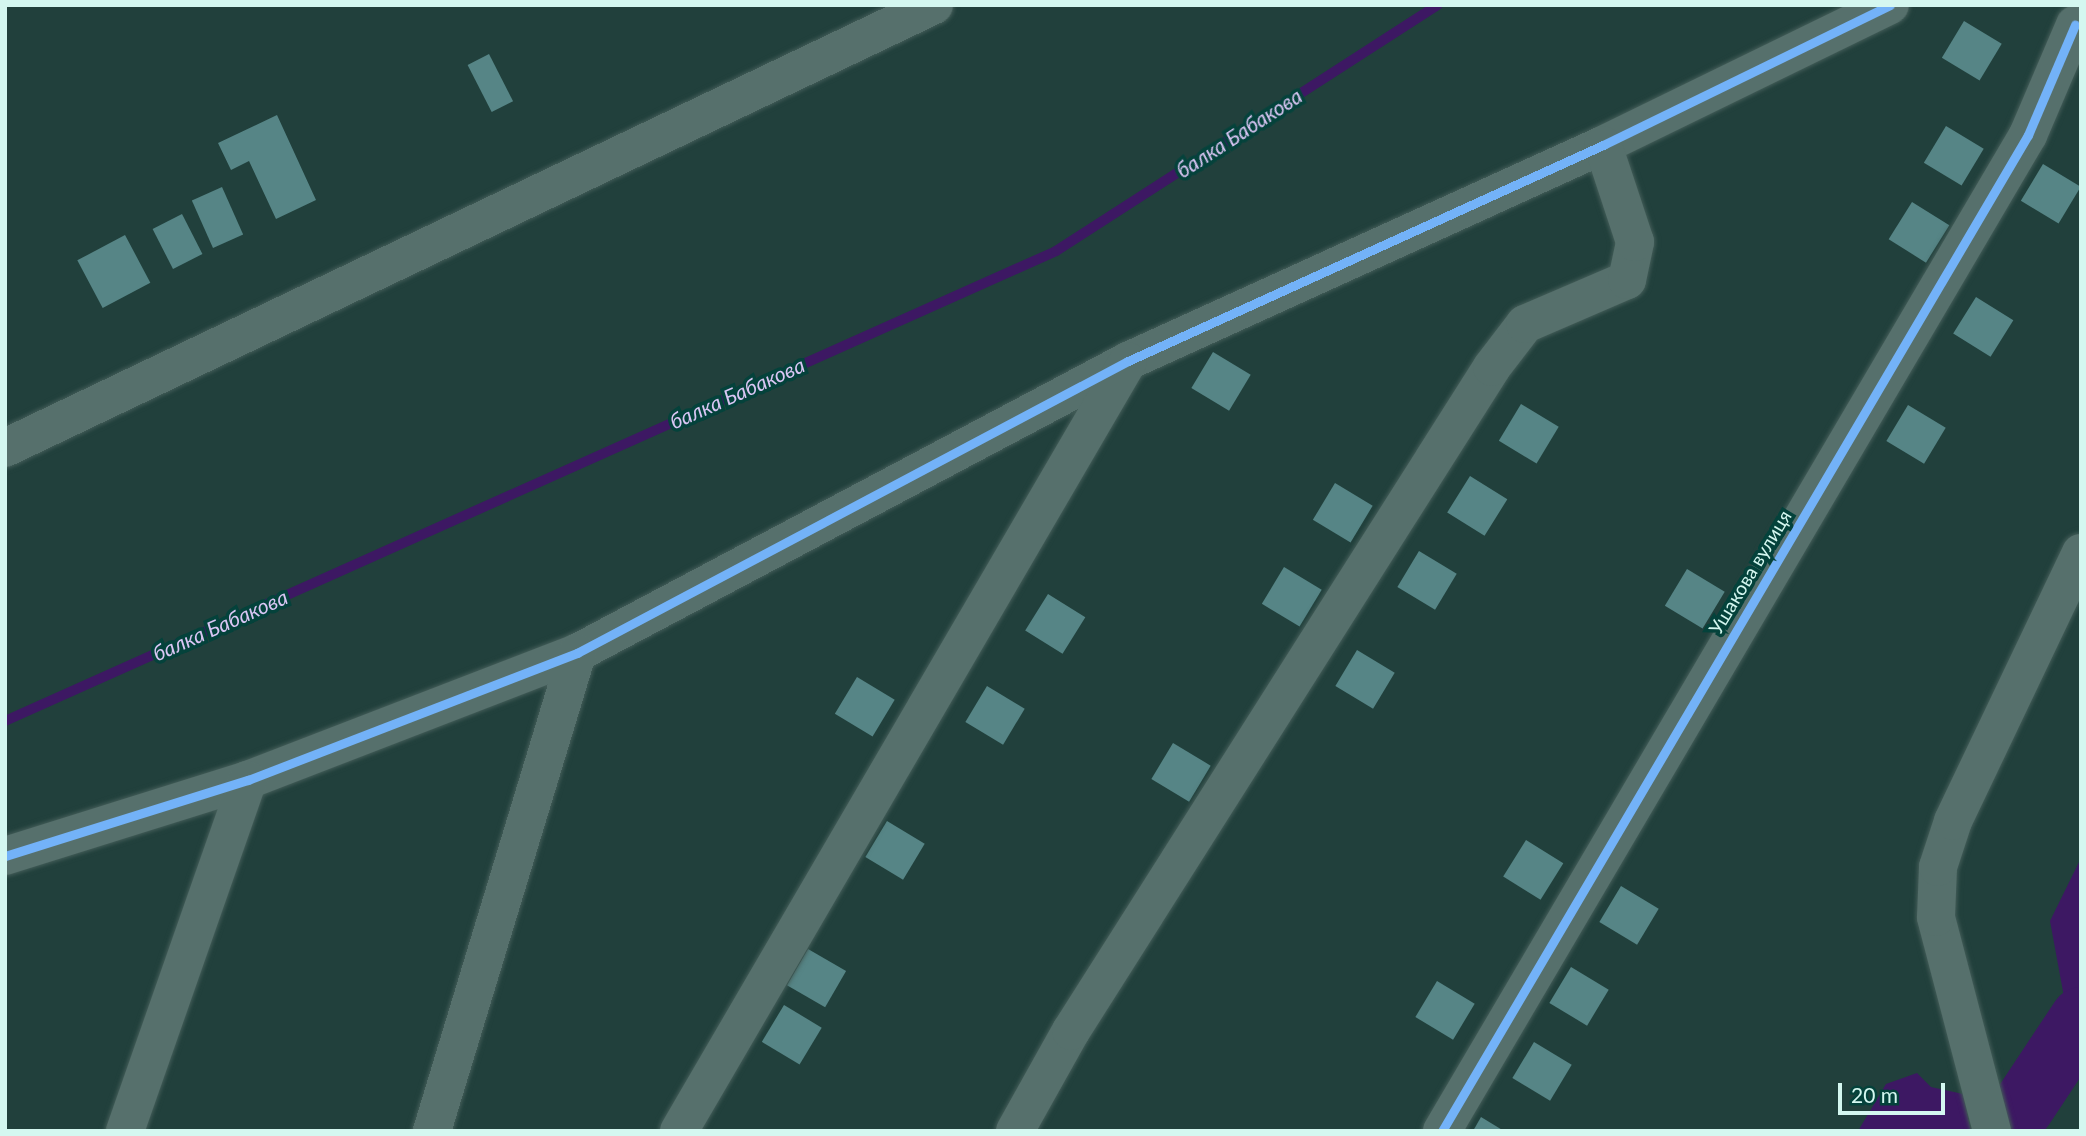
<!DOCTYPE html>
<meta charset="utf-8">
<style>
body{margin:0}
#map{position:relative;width:2086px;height:1136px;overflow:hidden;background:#21403c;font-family:Lato,sans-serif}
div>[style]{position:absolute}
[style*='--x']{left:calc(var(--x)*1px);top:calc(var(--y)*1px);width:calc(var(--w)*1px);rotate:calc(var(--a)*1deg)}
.water>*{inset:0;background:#3d1863}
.stream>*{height:10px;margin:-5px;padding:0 5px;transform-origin:5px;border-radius:5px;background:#3d1863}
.river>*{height:63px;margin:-31.5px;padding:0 31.5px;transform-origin:31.5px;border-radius:31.5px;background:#3d1863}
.building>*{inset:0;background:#568586;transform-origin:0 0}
.roads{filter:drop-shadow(0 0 2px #435c58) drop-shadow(0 0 2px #435c58)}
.minor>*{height:38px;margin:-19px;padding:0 19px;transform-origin:19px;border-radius:19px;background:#56706c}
.cycleway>*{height:9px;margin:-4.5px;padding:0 4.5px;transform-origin:4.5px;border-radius:4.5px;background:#73b2f8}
span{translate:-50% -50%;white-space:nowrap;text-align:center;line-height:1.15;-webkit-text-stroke:7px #04423b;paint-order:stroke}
.street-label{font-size:19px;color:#d4f7f0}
.water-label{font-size:21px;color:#d9c6f4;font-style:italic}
.frame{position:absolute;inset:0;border:7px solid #d4f7f0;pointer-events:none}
.scale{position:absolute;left:1838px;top:1083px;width:107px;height:32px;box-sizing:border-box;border:4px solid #d4f7f0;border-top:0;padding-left:9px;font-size:21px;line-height:24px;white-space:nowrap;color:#d4f7f0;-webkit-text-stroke:5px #04423b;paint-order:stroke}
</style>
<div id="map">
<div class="water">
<i style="clip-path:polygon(2081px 858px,2081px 1089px,2050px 921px)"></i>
<i style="clip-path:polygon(1917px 1073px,1931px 1087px,1963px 1094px,1971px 1131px,1858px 1131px,1886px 1084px)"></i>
</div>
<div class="stream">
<i style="--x:5;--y:721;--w:1151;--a:-24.09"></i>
<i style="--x:1056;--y:251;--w:454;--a:-32.8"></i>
</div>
<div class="river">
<i style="--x:2022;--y:1107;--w:107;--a:-56.5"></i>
</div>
<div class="building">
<i style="left:1964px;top:21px;width:44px;height:43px;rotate:31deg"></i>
<i style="left:489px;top:54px;width:53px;height:24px;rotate:63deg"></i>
<i style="clip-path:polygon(277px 115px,316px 200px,276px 219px,249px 161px,231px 170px,218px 143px)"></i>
<i style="left:1946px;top:126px;width:44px;height:43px;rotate:31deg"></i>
<i style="left:2043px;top:164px;width:44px;height:43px;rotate:31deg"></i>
<i style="left:222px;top:187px;width:52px;height:33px;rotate:66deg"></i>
<i style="left:1912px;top:202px;width:44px;height:44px;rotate:32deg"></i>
<i style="left:182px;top:214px;width:45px;height:33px;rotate:63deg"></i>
<i style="left:125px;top:235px;width:54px;height:54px;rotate:62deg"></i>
<i style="left:1976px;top:297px;width:44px;height:43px;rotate:32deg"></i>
<i style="left:1213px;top:352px;width:44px;height:42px;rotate:31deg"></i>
<i style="left:1521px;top:404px;width:44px;height:43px;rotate:31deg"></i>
<i style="left:1908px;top:405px;width:44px;height:42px;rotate:31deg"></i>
<i style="left:1470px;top:476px;width:44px;height:43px;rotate:32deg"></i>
<i style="left:1335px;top:483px;width:44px;height:43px;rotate:31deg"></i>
<i style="left:1419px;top:551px;width:44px;height:42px;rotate:31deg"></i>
<i style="left:1284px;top:567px;width:44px;height:43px;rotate:31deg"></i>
<i style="left:1687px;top:569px;width:44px;height:43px;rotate:31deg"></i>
<i style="left:1048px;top:594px;width:44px;height:43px;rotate:32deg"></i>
<i style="left:1357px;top:650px;width:44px;height:42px;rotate:31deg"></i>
<i style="left:857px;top:677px;width:44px;height:43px;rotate:31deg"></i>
<i style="left:987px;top:686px;width:44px;height:42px;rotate:31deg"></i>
<i style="left:1173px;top:743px;width:44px;height:42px;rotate:31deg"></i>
<i style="left:887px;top:821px;width:44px;height:42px;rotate:31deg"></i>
<i style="left:1526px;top:840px;width:44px;height:43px;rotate:32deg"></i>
<i style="left:1621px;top:886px;width:44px;height:42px;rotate:31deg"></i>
<i style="left:808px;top:949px;width:44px;height:42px;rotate:30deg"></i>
<i style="left:1571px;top:967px;width:44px;height:42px;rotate:31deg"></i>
<i style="left:1437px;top:981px;width:44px;height:42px;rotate:31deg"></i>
<i style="left:784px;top:1005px;width:44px;height:43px;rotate:31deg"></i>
<i style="left:1534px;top:1042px;width:44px;height:42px;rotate:31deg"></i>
<i style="clip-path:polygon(1481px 1117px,1504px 1131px,1473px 1131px)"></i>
</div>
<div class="roads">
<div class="minor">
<i style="--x:5;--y:448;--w:1029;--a:-25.49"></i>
<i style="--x:5;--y:856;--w:255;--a:-17.4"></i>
<i style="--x:248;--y:780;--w:353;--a:-21.1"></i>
<i style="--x:577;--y:653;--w:624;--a:-27.92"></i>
<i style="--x:1128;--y:361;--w:522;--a:-24.45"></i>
<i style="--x:1603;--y:145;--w:319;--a:-26"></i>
<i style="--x:125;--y:1131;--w:372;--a:-70.7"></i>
<i style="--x:432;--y:1131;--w:500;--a:-73.1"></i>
<i style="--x:679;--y:1131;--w:891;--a:-59.75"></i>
<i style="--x:1015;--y:1131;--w:115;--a:-60.8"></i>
<i style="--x:1071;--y:1031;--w:786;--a:-57.62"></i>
<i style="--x:1492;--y:367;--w:54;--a:-52.5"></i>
<i style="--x:1525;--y:324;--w:111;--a:-23.3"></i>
<i style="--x:1627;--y:280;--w:39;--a:-78"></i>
<i style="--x:1635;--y:242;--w:102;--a:-108.3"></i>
<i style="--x:1442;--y:1131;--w:1156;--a:-59.53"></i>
<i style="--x:2028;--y:135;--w:120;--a:-66.9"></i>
<i style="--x:1992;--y:1131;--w:221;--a:-104.7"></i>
<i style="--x:1936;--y:917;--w:50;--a:-87.7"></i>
<i style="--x:1938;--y:867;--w:48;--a:-71.9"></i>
<i style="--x:1953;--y:821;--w:297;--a:-64.5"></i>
</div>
</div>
<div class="cycleway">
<i style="--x:5;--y:856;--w:255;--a:-17.4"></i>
<i style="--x:248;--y:780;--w:353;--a:-21.1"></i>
<i style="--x:577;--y:653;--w:624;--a:-27.92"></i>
<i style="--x:1128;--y:361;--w:522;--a:-24.45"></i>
<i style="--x:1603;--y:145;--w:319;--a:-26"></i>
<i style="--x:1442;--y:1131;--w:1156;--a:-59.53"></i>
<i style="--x:2028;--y:135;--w:120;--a:-66.9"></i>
</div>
<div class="street-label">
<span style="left:1750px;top:572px;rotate:-59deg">Ушакова вулиця</span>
</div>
<div class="water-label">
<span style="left:1239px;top:133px;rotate:-33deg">балка Бабакова</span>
<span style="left:737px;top:393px;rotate:-24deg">балка Бабакова</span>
<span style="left:220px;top:625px;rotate:-24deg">балка Бабакова</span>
</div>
<div class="frame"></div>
<div class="scale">20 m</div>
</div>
